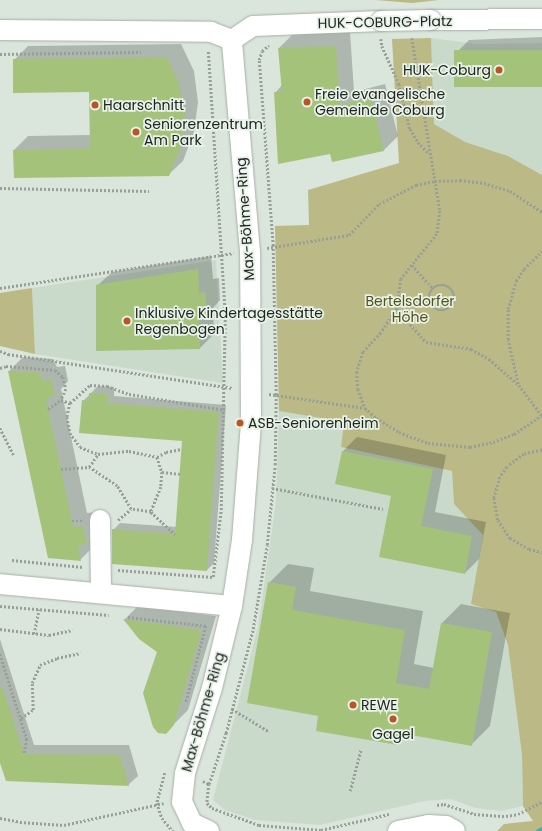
<!DOCTYPE html>
<meta charset="utf-8">
<style>
body{margin:0}
#map{position:relative;width:542px;height:831px;overflow:hidden;background:#dae5db;font-family:Poppins,sans-serif}
div>[style]{position:absolute}
[style*='--x']{left:calc(var(--x)*1px);top:calc(var(--y)*1px);width:calc(var(--w)*1px);rotate:calc(var(--a)*1deg)}
.built>*{inset:0;background:#c9daca}
.green>*{inset:0;background:#bbb985}
.shadow>*{inset:0;background:#0003}
.stream>*{height:5px;margin:-2.5px;padding:0 2.5px;transform-origin:2.5px;border-radius:2.5px;background:#40afa8}
.building>*{inset:0;background:#a5c27b;transform-origin:0 0}
.path>*{height:2.5px;margin-top:-1.25px;transform-origin:0;background:repeating-linear-gradient(90deg,#979f97 0 2px,transparent 0 4px)}
.path>.ring{margin:-1.25px;padding:0;box-sizing:content-box;background:none;border:2.5px solid #979f97;border-radius:50%}
.roads{filter:drop-shadow(0 0 1px #a5b0a6) drop-shadow(0 0 1px #a5b0a6)}
.minor>*{height:20px;margin:-10px;padding:0 10px;transform-origin:10px;border-radius:10px;background:#fff}
.bridges{filter:drop-shadow(0 0 1px #a5b0a6) drop-shadow(0 0 1px #a5b0a6)}
.minor-bridge>*{height:20px;margin:-10px;padding:0 10px;transform-origin:10px;border-radius:10px;background:#fff}
.dots>*{width:11px;height:11px;translate:-50% -50%;box-sizing:border-box;border:2px solid #e7f2e8;border-radius:50%}
span{translate:-50% -50%;white-space:nowrap;text-align:center;line-height:1.15;-webkit-text-stroke:3.5px #e7f2e8;paint-order:stroke}
.street-label{font-size:14px;color:#212521}
.poi-label{font-size:14px;color:#212521}
.right{translate:-100% -50%;text-align:right}
.left{translate:0 -50%;text-align:left}
.park-label{font-size:14px;color:#565218}
</style>
<div id="map">
<div class="built">
<i style="clip-path:polygon(431px 38px,477px 44px,542px 43px,542px 175px,508px 156px,465px 142px,434px 124px)"></i>
<i style="clip-path:polygon(216px 260px,223px 383px,35px 354px,32px 288px)"></i>
<i style="clip-path:polygon(279px 411px,344px 422px,341px 447px,452px 471px,454px 504px,484px 535px,472px 604px,496px 612px,508px 645px,522px 755px,523px 806px,501px 811px,476px 808px,450px 799px,425px 801px,320px 825px,255px 820px,225px 810px,213px 800px,258px 627px,276px 501px)"></i>
</div>
<div class="green">
<i style="clip-path:polygon(376px 0,439px 0,412px 3px)"></i>
<i style="clip-path:polygon(431px 38px,434px 124px,465px 142px,508px 156px,542px 175px,542px 831px,497px 831px,504px 824px,533px 821px,523px 806px,522px 755px,508px 645px,496px 612px,471px 604px,483px 535px,454px 504px,452px 471px,341px 447px,344px 422px,279px 411px,275px 226px,309px 225px,308px 190px,399px 163px,392px 39px)"></i>
<i style="clip-path:polygon(32px 288px,35px 354px,0 346px,0 293px)"></i>
</div>
<div class="shadow">
<i style="clip-path:polygon(350px 32px,354px 92px,385px 84px,398px 136px,384px 150px,330px 153px,275px 93px,282px 85px,279px 48px,293px 34px)"></i>
<i style="clip-path:polygon(542px 37px,542px 87px,455px 54px,469px 40px)"></i>
<i style="clip-path:polygon(181px 44px,194px 71px,198px 102px,194px 132px,183px 161px,168px 175px,15px 177px,14px 150px,28px 136px,90px 135px,90px 91px,14px 60px,28px 46px)"></i>
<i style="clip-path:polygon(211px 256px,213px 279px,219px 278px,220px 300px,213px 308px,214px 334px,200px 348px,97px 286px,112px 272px)"></i>
<i style="clip-path:polygon(23px 357px,53px 359px,57px 367px,65px 366px,68px 381px,61px 389px,87px 513px,97px 512px,94px 546px,80px 560px,49px 557px,9px 371px)"></i>
<i style="clip-path:polygon(98px 386px,114px 387px,114px 396px,226px 405px,214px 563px,207px 570px,113px 530px,120px 523px,177px 527px,183px 440px,83px 401px)"></i>
<i style="clip-path:polygon(357px 437px,446px 455px,435px 512px,486px 522px,479px 559px,465px 573px,380px 556px,392px 495px,337px 484px,343px 451px)"></i>
<i style="clip-path:polygon(288px 564px,314px 568px,310px 591px,423px 611px,414px 664px,434px 668px,442px 623px,461px 604px,510px 613px,490px 726px,471px 745px,408px 734px,398px 744px,319px 715px,269px 583px)"></i>
<i style="clip-path:polygon(138px 606px,216px 616px,188px 710px,165px 733px,158px 651px,124px 620px)"></i>
<i style="clip-path:polygon(0 639px,34px 745px,129px 745px,138px 776px,128px 785px,0 759px)"></i>
</div>
<div class="stream">
<i style="--x:538;--y:831;--w:4;--a:-27"></i>
</div>
<div class="building">
<i style="clip-path:polygon(336px 46px,340px 105px,371px 98px,384px 151px,332px 162px,330px 154px,278px 164px,274px 92px,282px 92px,278px 48px)"></i>
<i style="left:542px;top:50px;width:37px;height:88px;rotate:90deg"></i>
<i style="clip-path:polygon(167px 57px,180px 86px,185px 116px,181px 147px,169px 176px,14px 178px,13px 150px,90px 148px,89px 92px,13px 93px,13px 59px)"></i>
<i style="clip-path:polygon(198px 269px,199px 293px,205px 292px,207px 315px,199px 316px,200px 349px,96px 351px,96px 285px)"></i>
<i style="clip-path:polygon(8px 371px,39px 372px,43px 381px,51px 379px,55px 396px,46px 398px,60px 465px,73px 527px,83px 526px,87px 542px,78px 547px,81px 561px,48px 558px)"></i>
<i style="clip-path:polygon(89px 393px,108px 394px,107px 403px,219px 412px,207px 571px,112px 564px,112px 529px,175px 534px,182px 441px,79px 433px,82px 400px,89px 401px)"></i>
<i style="clip-path:polygon(342px 451px,433px 469px,421px 526px,472px 536px,465px 574px,379px 557px,391px 496px,335px 484px)"></i>
<i style="clip-path:polygon(268px 582px,296px 587px,292px 610px,405px 630px,396px 683px,429px 689px,441px 623px,492px 632px,472px 746px,400px 733px,398px 745px,316px 731px,318px 716px,247px 703px)"></i>
<i style="clip-path:polygon(123px 619px,202px 630px,174px 725px,166px 734px,158px 733px,153px 727px,143px 693px,157px 652px,139px 639px)"></i>
<i style="clip-path:polygon(0 688px,3px 688px,24px 754px,120px 755px,129px 786px,6px 781px,0 763px)"></i>
</div>
<div class="path">
<i style="--x:412;--y:38;--w:175;--a:80.8"></i>
<i style="--x:440;--y:211;--w:23;--a:97"></i>
<i style="--x:437;--y:234;--w:58;--a:128.7"></i>
<i style="--x:401;--y:279;--w:30;--a:98"></i>
<i style="--x:397;--y:309;--w:44;--a:48.7"></i>
<i style="--x:426;--y:342;--w:46;--a:8.8"></i>
<i style="--x:471;--y:349;--w:21;--a:29"></i>
<i style="--x:489;--y:359;--w:40;--a:41"></i>
<i style="--x:519;--y:385;--w:38;--a:53"></i>
<i style="--x:381;--y:39;--w:7;--a:82"></i>
<i style="--x:382;--y:46;--w:42;--a:65.9"></i>
<i style="--x:399;--y:84;--w:46;--a:76.3"></i>
<i style="--x:410;--y:129;--w:15;--a:58"></i>
<i style="--x:418;--y:142;--w:16;--a:47"></i>
<i style="--x:0;--y:54;--w:141;--a:-0.8"></i>
<i style="--x:0;--y:188;--w:149;--a:1.2"></i>
<i style="--x:267;--y:248;--w:83;--a:-9"></i>
<i style="--x:349;--y:235;--w:43;--a:-45.9"></i>
<i style="--x:379;--y:204;--w:42;--a:-27.2"></i>
<i style="--x:416;--y:185;--w:19;--a:-12"></i>
<i style="--x:435;--y:181;--w:25;--a:-2"></i>
<i style="--x:460;--y:180;--w:24;--a:7"></i>
<i style="--x:484;--y:183;--w:27;--a:17"></i>
<i style="--x:510;--y:191;--w:38;--a:33"></i>
<i style="--x:412;--y:265;--w:31;--a:48"></i>
<i class="ring" style="left:429px;top:285px;width:23.5px;height:23.5px"></i>
<i style="--x:0;--y:288;--w:236;--a:-8.5"></i>
<i style="--x:397;--y:309;--w:29;--a:124"></i>
<i style="--x:381;--y:333;--w:26;--a:133"></i>
<i style="--x:363;--y:352;--w:21;--a:107"></i>
<i style="--x:357;--y:372;--w:17;--a:87"></i>
<i style="--x:358;--y:389;--w:20;--a:70"></i>
<i style="--x:365;--y:408;--w:15;--a:42"></i>
<i style="--x:376;--y:418;--w:27;--a:31"></i>
<i style="--x:399;--y:432;--w:31;--a:21"></i>
<i style="--x:428;--y:443;--w:42;--a:5.4"></i>
<i style="--x:470;--y:447;--w:24;--a:-12"></i>
<i style="--x:493;--y:442;--w:22;--a:-21"></i>
<i style="--x:514;--y:434;--w:34;--a:-34"></i>
<i style="--x:0;--y:351;--w:9;--a:21"></i>
<i style="--x:8;--y:354;--w:227;--a:8.6"></i>
<i style="--x:0;--y:368;--w:6;--a:-18"></i>
<i style="--x:6;--y:366;--w:49;--a:4.7"></i>
<i style="--x:55;--y:370;--w:11;--a:41"></i>
<i style="--x:63;--y:377;--w:12;--a:76"></i>
<i style="--x:66;--y:389;--w:12;--a:114"></i>
<i style="--x:61;--y:400;--w:9;--a:18"></i>
<i style="--x:70;--y:403;--w:14;--a:102"></i>
<i style="--x:67;--y:417;--w:16;--a:79"></i>
<i style="--x:70;--y:433;--w:17;--a:54"></i>
<i style="--x:80;--y:447;--w:19;--a:21"></i>
<i style="--x:98;--y:454;--w:31;--a:-6"></i>
<i style="--x:129;--y:451;--w:29;--a:12"></i>
<i style="--x:157;--y:457;--w:16;--a:72"></i>
<i style="--x:162;--y:472;--w:15;--a:94"></i>
<i style="--x:161;--y:487;--w:27;--a:112"></i>
<i style="--x:151;--y:512;--w:20;--a:-171"></i>
<i style="--x:131;--y:509;--w:27;--a:-121"></i>
<i style="--x:117;--y:486;--w:34;--a:-146"></i>
<i style="--x:89;--y:467;--w:16;--a:-55"></i>
<i style="--x:518;--y:384;--w:45;--a:-102.8"></i>
<i style="--x:508;--y:340;--w:31;--a:-90"></i>
<i style="--x:508;--y:309;--w:29;--a:-74"></i>
<i style="--x:516;--y:281;--w:14;--a:-56"></i>
<i style="--x:524;--y:269;--w:25;--a:-45"></i>
<i style="--x:269;--y:394;--w:97;--a:8.3"></i>
<i style="--x:70;--y:403;--w:27;--a:-42"></i>
<i style="--x:90;--y:385;--w:17;--a:3"></i>
<i style="--x:107;--y:386;--w:23;--a:20"></i>
<i style="--x:129;--y:394;--w:97;--a:9.5"></i>
<i style="--x:48;--y:409;--w:16;--a:-35"></i>
<i style="--x:0;--y:428;--w:30;--a:63"></i>
<i style="--x:542;--y:450;--w:18;--a:167"></i>
<i style="--x:524;--y:454;--w:21;--a:143"></i>
<i style="--x:507;--y:467;--w:12;--a:125"></i>
<i style="--x:500;--y:477;--w:22;--a:106"></i>
<i style="--x:494;--y:498;--w:22;--a:80"></i>
<i style="--x:498;--y:520;--w:22;--a:56"></i>
<i style="--x:510;--y:538;--w:22;--a:30"></i>
<i style="--x:529;--y:549;--w:13;--a:13"></i>
<i style="--x:157;--y:457;--w:10;--a:-29"></i>
<i style="--x:166;--y:452;--w:16;--a:-11"></i>
<i style="--x:61;--y:469;--w:28;--a:-4"></i>
<i style="--x:162;--y:472;--w:18;--a:6"></i>
<i style="--x:272;--y:488;--w:113;--a:10.7"></i>
<i style="--x:151;--y:512;--w:33;--a:43"></i>
<i style="--x:118;--y:520;--w:17;--a:-40"></i>
<i style="--x:72;--y:521;--w:11;--a:0"></i>
<i style="--x:12;--y:560;--w:71;--a:5.6"></i>
<i style="--x:118;--y:570;--w:95;--a:4.2"></i>
<i style="--x:213;--y:577;--w:67;--a:-83.2"></i>
<i style="--x:221;--y:510;--w:197;--a:-88.8"></i>
<i style="--x:225;--y:313;--w:263;--a:-93.7"></i>
<i style="--x:0;--y:606;--w:109;--a:4.7"></i>
<i style="--x:128;--y:617;--w:79;--a:6.6"></i>
<i style="--x:206;--y:626;--w:79;--a:104.7"></i>
<i style="--x:0;--y:629;--w:49;--a:7"></i>
<i style="--x:49;--y:635;--w:24;--a:-12"></i>
<i style="--x:34;--y:634;--w:25;--a:-79"></i>
<i style="--x:0;--y:654;--w:89;--a:72.4"></i>
<i style="--x:27;--y:739;--w:15;--a:101"></i>
<i style="--x:232;--y:709;--w:44;--a:31.2"></i>
<i style="--x:21;--y:718;--w:14;--a:-34"></i>
<i style="--x:33;--y:710;--w:27;--a:-92"></i>
<i style="--x:32;--y:683;--w:20;--a:-66"></i>
<i style="--x:40;--y:665;--w:18;--a:-22"></i>
<i style="--x:57;--y:658;--w:24;--a:-12"></i>
<i style="--x:165;--y:773;--w:31;--a:105"></i>
<i style="--x:157;--y:803;--w:16;--a:72"></i>
<i style="--x:162;--y:818;--w:17;--a:50"></i>
<i style="--x:203;--y:781;--w:7;--a:27"></i>
<i style="--x:209;--y:784;--w:19;--a:96"></i>
<i style="--x:207;--y:803;--w:7;--a:45"></i>
<i style="--x:212;--y:808;--w:50;--a:19.9"></i>
<i style="--x:259;--y:825;--w:62;--a:4.6"></i>
<i style="--x:321;--y:830;--w:70;--a:-13.2"></i>
<i style="--x:209;--y:784;--w:54;--a:-71.6"></i>
<i style="--x:226;--y:733;--w:107;--a:-75.4"></i>
<i style="--x:253;--y:629;--w:85;--a:-80.5"></i>
<i style="--x:267;--y:545;--w:80;--a:-84.3"></i>
<i style="--x:275;--y:465;--w:70;--a:-89.2"></i>
<i style="--x:276;--y:395;--w:149;--a:-91.2"></i>
<i style="--x:273;--y:246;--w:187;--a:-94.3"></i>
<i style="--x:259;--y:60;--w:9;--a:-72"></i>
<i style="--x:262;--y:51;--w:9;--a:-41"></i>
<i style="--x:350;--y:791;--w:43;--a:-75.3"></i>
<i style="--x:437;--y:805;--w:7;--a:-8"></i>
<i style="--x:444;--y:804;--w:32;--a:18"></i>
<i style="--x:474;--y:814;--w:32;--a:4"></i>
<i style="--x:506;--y:816;--w:12;--a:-9"></i>
<i style="--x:518;--y:814;--w:27;--a:-27"></i>
<i style="--x:0;--y:818;--w:20;--a:11"></i>
<i style="--x:20;--y:822;--w:44;--a:3.9"></i>
<i style="--x:64;--y:825;--w:102;--a:-12.4"></i>
</div>
<div class="roads">
<div class="minor">
<i style="--x:431;--y:20;--w:111;--a:-0.5"></i>
<i style="--x:0;--y:30;--w:211;--a:0.5"></i>
<i style="--x:211;--y:32;--w:22;--a:21"></i>
<i style="--x:232;--y:40;--w:25;--a:-34"></i>
<i style="--x:253;--y:26;--w:128;--a:-2.2"></i>
<i style="--x:100;--y:520;--w:72;--a:89.2"></i>
<i style="--x:0;--y:584;--w:233;--a:5.4"></i>
<i style="--x:209;--y:831;--w:19;--a:-155"></i>
<i style="--x:192;--y:823;--w:23;--a:-115"></i>
<i style="--x:182;--y:802;--w:29;--a:-84"></i>
<i style="--x:185;--y:773;--w:89;--a:-72.4"></i>
<i style="--x:212;--y:688;--w:84;--a:-76.3"></i>
<i style="--x:232;--y:606;--w:67;--a:-81.4"></i>
<i style="--x:242;--y:540;--w:116;--a:-85.6"></i>
<i style="--x:251;--y:424;--w:172;--a:-90.3"></i>
<i style="--x:250;--y:252;--w:213;--a:-94.9"></i>
<i style="--x:398;--y:831;--w:31;--a:-11"></i>
<i style="--x:428;--y:825;--w:18;--a:3"></i>
<i style="--x:446;--y:826;--w:10;--a:29"></i>
</div>
</div>
<div class="bridges">
<div class="minor-bridge">
<i style="--x:381;--y:21;--w:50;--a:-1.1"></i>
</div>
</div>
<div class="dots">
<i style="left:499px;top:70px;background:#ba5525"></i>
<i style="left:307px;top:102px;background:#ba5525"></i>
<i style="left:95px;top:105px;background:#ba5525"></i>
<i style="left:136px;top:132px;background:#ba5525"></i>
<i style="left:127px;top:321px;background:#ba5525"></i>
<i style="left:240px;top:423px;background:#ba5525"></i>
<i style="left:353px;top:705px;background:#ba5525"></i>
<i style="left:393px;top:719px;background:#ba5525"></i>
</div>
<div class="street-label">
<span style="left:385px;top:22px;rotate:-1deg">HUK-COBURG-Platz</span>
<span style="left:245px;top:219px;rotate:-94deg">Max-Böhme-Ring</span>
<span style="left:203px;top:712px;rotate:-74deg">Max-Böhme-Ring</span>
</div>
<div class="poi-label">
<span class="right" style="left:491px;top:70px">HUK-Coburg</span>
<span class="left" style="left:315px;top:102px">Freie evangelische<br>Gemeinde Coburg</span>
<span class="left" style="left:103px;top:105px">Haarschnitt</span>
<span class="left" style="left:144px;top:132px">Seniorenzentrum<br>Am Park</span>
<span class="left" style="left:135px;top:321px">Inklusive Kindertagesstätte<br>Regenbogen</span>
<span class="left" style="left:248px;top:423px">ASB-Seniorenheim</span>
<span class="left" style="left:361px;top:705px">REWE</span>
<span style="left:393px;top:734px">Gagel</span>
</div>
<div class="park-label">
<span style="left:410px;top:309px">Bertelsdorfer<br>Höhe</span>
</div>
</div>
